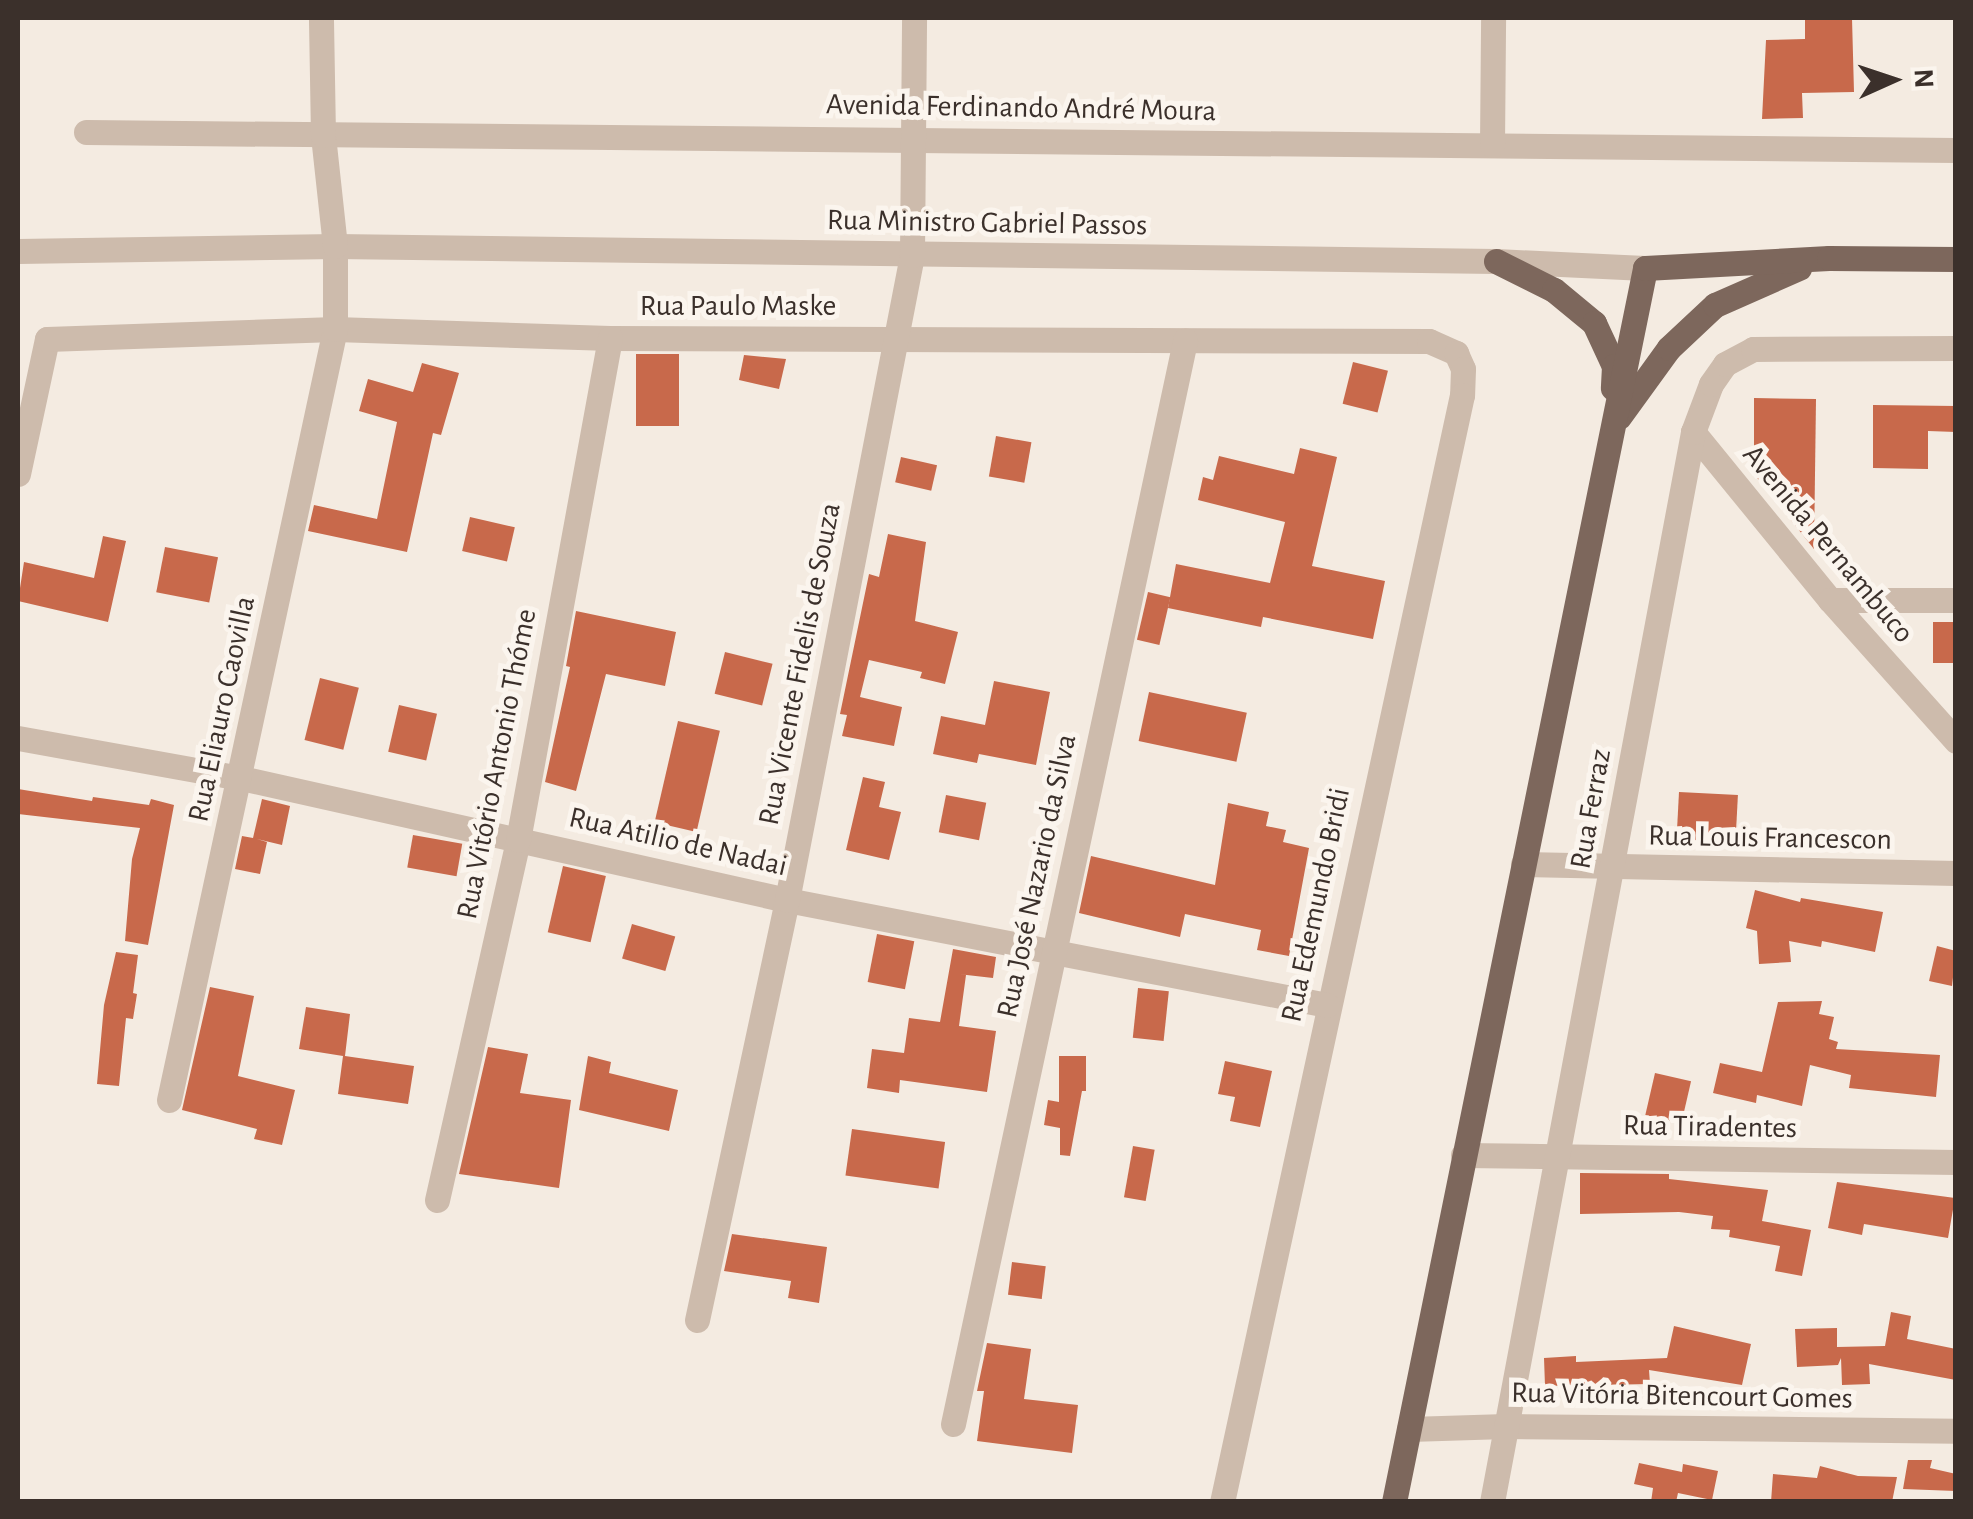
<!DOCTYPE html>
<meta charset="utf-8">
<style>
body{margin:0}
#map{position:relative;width:1973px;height:1519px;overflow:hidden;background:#f4ebe1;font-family:"Alegreya Sans",sans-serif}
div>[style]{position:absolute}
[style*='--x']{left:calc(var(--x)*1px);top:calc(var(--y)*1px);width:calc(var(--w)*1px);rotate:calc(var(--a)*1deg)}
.building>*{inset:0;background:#c8694b;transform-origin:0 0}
.minor>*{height:25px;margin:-12.5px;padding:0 12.5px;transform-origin:12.5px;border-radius:12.5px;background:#cdbbac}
.major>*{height:25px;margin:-12.5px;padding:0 12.5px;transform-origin:12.5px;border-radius:12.5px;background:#7d675c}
span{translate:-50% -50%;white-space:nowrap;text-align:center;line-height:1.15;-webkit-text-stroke:10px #fbf5ee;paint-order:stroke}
.street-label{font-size:30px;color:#3b302b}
.frame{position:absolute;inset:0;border:20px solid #3b302b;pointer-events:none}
.north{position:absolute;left:1843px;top:30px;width:100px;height:100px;-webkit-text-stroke:8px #fbf5ee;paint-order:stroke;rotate:87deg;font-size:28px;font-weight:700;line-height:40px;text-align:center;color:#3b302b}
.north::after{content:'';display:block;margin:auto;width:35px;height:45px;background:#3b302b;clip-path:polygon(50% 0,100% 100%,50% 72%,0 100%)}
</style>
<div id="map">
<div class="building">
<i style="clip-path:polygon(1805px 18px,1852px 18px,1854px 92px,1802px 93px,1803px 118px,1762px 119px,1766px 40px,1805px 39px)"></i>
<i style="left:636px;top:354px;width:43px;height:72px"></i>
<i style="clip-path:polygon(744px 355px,786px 359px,779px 389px,739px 380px)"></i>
<i style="left:1353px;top:362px;width:36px;height:43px;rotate:14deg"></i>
<i style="clip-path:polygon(422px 363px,459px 373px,441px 435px,433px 433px,407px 552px,308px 531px,314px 505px,377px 519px,397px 422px,359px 411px,368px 379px,413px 392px)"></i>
<i style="clip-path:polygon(1754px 398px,1816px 399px,1814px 549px,1754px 474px)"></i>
<i style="clip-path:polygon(1873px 405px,1956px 406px,1956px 432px,1928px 431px,1928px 469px,1873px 468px)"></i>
<i style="left:996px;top:436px;width:36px;height:41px;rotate:10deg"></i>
<i style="clip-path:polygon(1300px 448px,1337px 457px,1312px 566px,1385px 581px,1373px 639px,1263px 617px,1261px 627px,1168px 608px,1176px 564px,1270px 583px,1285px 522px,1198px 500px,1203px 477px,1213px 480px,1219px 456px,1294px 474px)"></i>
<i style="left:901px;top:457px;width:37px;height:26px;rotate:13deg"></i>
<i style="left:470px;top:517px;width:46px;height:35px;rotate:13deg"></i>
<i style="clip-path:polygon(888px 534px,926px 542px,915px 621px,958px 632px,945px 684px,920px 678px,922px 672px,869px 660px,860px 697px,902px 707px,894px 746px,842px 736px,847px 715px,840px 714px,869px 574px,879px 577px)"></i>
<i style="clip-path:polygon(103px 536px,126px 541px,108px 622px,18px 601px,24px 562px,94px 578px)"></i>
<i style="left:165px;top:547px;width:54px;height:46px;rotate:11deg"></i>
<i style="left:1148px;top:592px;width:23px;height:49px;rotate:13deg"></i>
<i style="clip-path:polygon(576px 611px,676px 632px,665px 686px,606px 674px,576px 791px,545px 782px,570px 667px,566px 666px)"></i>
<i style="left:1933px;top:622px;width:23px;height:41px"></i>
<i style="left:725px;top:652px;width:49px;height:43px;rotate:14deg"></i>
<i style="left:320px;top:678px;width:40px;height:64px;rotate:14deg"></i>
<i style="clip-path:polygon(994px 681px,1050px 692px,1036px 765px,979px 754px,977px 763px,933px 754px,941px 716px,985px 725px)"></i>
<i style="left:1149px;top:692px;width:100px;height:50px;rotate:12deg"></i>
<i style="left:399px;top:705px;width:39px;height:48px;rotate:13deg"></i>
<i style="left:678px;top:721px;width:43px;height:104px;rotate:13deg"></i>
<i style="clip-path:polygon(863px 777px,885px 782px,879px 807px,901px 812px,889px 860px,846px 850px)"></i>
<i style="clip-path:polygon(18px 789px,92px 801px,93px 797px,149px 805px,151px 799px,174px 805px,148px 945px,125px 941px,132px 859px,140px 828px,18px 814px)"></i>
<i style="left:1679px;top:792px;width:59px;height:53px;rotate:3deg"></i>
<i style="left:946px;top:795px;width:41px;height:38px;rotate:11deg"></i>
<i style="clip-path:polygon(262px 799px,290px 806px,282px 845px,257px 839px,267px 842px,260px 874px,235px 869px,242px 836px,253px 838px)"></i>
<i style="clip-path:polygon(1228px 803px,1269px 812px,1266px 826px,1286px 830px,1283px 842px,1309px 848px,1289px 956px,1257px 950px,1261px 930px,1185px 914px,1180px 937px,1079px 913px,1091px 856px,1215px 885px)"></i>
<i style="left:413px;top:835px;width:50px;height:33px;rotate:10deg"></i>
<i style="left:563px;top:866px;width:44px;height:68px;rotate:13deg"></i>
<i style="clip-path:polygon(1755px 890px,1800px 902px,1801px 898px,1883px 912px,1875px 952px,1822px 941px,1821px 947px,1789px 941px,1791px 962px,1759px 964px,1757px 931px,1746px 928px)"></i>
<i style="left:632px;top:924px;width:45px;height:36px;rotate:16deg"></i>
<i style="left:877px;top:934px;width:38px;height:49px;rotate:11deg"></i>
<i style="clip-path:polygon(1937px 946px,1956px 951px,1952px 986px,1929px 981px)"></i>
<i style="clip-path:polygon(953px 949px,996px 957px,993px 978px,958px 974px,966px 975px,959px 1026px,996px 1031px,987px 1092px,900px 1080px,899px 1093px,867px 1088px,872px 1049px,904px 1053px,909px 1018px,940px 1022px)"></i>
<i style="clip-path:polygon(116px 952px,138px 955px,133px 993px,137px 994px,133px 1019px,126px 1018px,119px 1086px,97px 1084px,104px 1005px)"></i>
<i style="clip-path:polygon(210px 987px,254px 996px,238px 1076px,295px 1090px,282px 1145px,254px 1139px,257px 1129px,182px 1110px)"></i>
<i style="left:1138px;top:988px;width:31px;height:50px;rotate:6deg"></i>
<i style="clip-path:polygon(1822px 1001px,1819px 1014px,1834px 1017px,1829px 1039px,1838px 1042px,1836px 1049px,1940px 1055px,1936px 1097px,1849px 1088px,1851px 1075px,1810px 1065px,1802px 1106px,1757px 1095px,1756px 1103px,1713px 1093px,1720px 1063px,1762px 1072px,1778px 1002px)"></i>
<i style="clip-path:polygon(306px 1007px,350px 1014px,345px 1056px,414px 1066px,408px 1104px,338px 1094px,343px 1056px,299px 1049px)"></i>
<i style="clip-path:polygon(488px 1047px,528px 1054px,520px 1093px,571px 1100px,559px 1188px,459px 1174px)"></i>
<i style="clip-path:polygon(588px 1056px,611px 1062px,609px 1073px,678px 1090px,669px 1131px,579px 1110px)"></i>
<i style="clip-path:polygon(1059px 1056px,1086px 1056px,1086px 1091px,1082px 1091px,1070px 1156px,1060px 1155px,1060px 1128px,1044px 1125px,1048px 1100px,1059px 1102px)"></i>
<i style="clip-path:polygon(1225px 1061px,1272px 1071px,1260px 1127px,1230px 1121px,1235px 1097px,1218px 1094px)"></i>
<i style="left:1655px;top:1073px;width:37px;height:43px;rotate:13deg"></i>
<i style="left:852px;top:1129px;width:94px;height:47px;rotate:8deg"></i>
<i style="left:1133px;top:1146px;width:22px;height:52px;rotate:10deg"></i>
<i style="clip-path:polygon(1580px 1173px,1669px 1174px,1669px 1179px,1768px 1190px,1762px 1221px,1811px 1230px,1802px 1276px,1775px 1271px,1780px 1246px,1729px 1237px,1730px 1230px,1711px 1229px,1713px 1216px,1679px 1212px,1580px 1214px)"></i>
<i style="clip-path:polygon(1837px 1182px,1955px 1198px,1948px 1238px,1864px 1224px,1862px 1235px,1828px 1228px)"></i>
<i style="clip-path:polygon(732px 1234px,827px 1247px,819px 1303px,788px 1298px,791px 1281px,724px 1271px)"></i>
<i style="left:1012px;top:1262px;width:34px;height:33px;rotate:7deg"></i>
<i style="clip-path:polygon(1891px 1312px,1911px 1316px,1907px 1339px,1956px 1349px,1956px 1380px,1869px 1364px,1870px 1384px,1842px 1385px,1841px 1358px,1838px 1365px,1797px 1367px,1795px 1329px,1837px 1328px,1837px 1347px,1885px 1346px)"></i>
<i style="clip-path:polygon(1674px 1326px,1751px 1344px,1742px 1385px,1649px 1370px,1650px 1384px,1545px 1386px,1544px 1358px,1576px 1356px,1576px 1362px,1667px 1358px)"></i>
<i style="clip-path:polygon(987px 1343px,1031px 1349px,1024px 1399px,1078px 1405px,1072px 1453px,977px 1441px,984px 1391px,977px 1391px)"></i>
<i style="clip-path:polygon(1908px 1460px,1932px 1460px,1930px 1468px,1956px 1474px,1956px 1491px,1903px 1489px)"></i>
<i style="clip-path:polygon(1639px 1463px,1682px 1472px,1683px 1464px,1718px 1471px,1712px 1500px,1678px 1493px,1676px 1502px,1651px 1502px,1653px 1488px,1634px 1484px)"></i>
<i style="clip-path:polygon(1820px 1466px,1858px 1476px,1897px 1477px,1892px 1502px,1771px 1502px,1773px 1474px,1817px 1478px)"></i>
</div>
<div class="minor">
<i style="--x:86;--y:132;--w:1870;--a:0.55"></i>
<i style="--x:1492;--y:145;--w:127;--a:-89.5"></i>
<i style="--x:18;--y:251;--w:317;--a:-0.9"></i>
<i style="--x:335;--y:246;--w:1161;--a:0.74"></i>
<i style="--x:1496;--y:261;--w:149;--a:2.7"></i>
<i style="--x:1693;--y:432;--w:217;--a:50.8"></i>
<i style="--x:1830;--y:600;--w:189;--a:48.2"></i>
<i style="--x:18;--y:474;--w:138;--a:-77.9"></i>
<i style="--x:47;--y:339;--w:288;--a:-2"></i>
<i style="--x:335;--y:329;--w:275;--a:1.9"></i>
<i style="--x:610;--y:338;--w:819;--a:0.21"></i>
<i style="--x:1429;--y:341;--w:30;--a:24"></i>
<i style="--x:1456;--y:353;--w:17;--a:66"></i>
<i style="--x:1463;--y:369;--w:26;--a:92"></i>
<i style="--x:1462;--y:395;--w:1133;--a:102.23"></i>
<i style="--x:1830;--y:600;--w:126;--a:0"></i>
<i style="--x:18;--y:738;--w:227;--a:10.2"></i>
<i style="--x:241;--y:778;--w:559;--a:12.6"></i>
<i style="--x:787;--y:900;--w:550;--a:11"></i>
<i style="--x:1523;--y:864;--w:433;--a:1.2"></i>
<i style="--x:169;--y:1100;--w:789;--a:-77.85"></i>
<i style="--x:335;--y:329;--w:83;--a:-90"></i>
<i style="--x:335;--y:246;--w:112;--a:-96.2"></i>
<i style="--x:323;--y:135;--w:117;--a:-91"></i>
<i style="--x:1463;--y:1155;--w:493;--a:0.8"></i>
<i style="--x:437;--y:1200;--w:369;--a:-77.3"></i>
<i style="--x:518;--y:840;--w:510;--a:-79.61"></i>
<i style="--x:697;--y:1320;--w:430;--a:-77.9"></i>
<i style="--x:787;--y:900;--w:657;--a:-79.03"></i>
<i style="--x:912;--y:255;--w:237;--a:-89.5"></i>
<i style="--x:953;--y:1424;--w:1108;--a:-77.91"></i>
<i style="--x:1409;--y:1429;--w:97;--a:-1.8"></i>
<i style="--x:1506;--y:1426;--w:450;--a:0.6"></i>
<i style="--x:1492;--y:1502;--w:1089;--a:-79.36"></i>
<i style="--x:1693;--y:432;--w:51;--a:-69.4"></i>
<i style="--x:1711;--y:384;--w:24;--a:-55"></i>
<i style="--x:1725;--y:364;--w:32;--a:-28"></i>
<i style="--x:1753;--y:349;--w:203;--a:-0.3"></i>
</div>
<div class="major">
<i style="--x:1496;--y:261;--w:65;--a:26.6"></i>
<i style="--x:1554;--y:290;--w:52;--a:39.5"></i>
<i style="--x:1594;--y:323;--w:47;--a:65.1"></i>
<i style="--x:1614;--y:366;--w:22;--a:93"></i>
<i style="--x:1619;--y:417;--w:85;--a:-54.1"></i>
<i style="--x:1669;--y:348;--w:63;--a:-43.1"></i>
<i style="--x:1715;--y:305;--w:92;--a:-23.8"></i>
<i style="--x:1394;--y:1502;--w:1259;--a:-78.5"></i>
<i style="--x:1645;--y:268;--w:184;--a:-3.1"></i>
<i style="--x:1829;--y:258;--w:127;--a:0.5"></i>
</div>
<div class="street-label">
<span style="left:1021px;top:108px;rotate:1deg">Avenida Ferdinando André Moura</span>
<span style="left:987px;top:223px;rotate:1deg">Rua Ministro Gabriel Passos</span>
<span style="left:738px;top:306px">Rua Paulo Maske</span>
<span style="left:1828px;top:544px;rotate:50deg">Avenida Pernambuco</span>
<span style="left:800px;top:664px;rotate:-79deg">Rua Vicente Fidelis de Souza</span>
<span style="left:222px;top:709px;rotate:-78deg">Rua Eliauro Caovilla</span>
<span style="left:497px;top:764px;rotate:-79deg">Rua Vitório Antonio Thóme</span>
<span style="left:1591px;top:809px;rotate:-80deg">Rua Ferraz</span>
<span style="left:1770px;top:838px;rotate:1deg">Rua Louis Francescon</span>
<span style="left:678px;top:842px;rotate:13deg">Rua Atilio de Nadai</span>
<span style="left:1037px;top:876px;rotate:-78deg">Rua José Nazario da Silva</span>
<span style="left:1316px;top:905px;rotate:-78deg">Rua Edemundo Bridi</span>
<span style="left:1710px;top:1127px;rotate:1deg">Rua Tiradentes</span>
<span style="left:1682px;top:1396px;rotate:1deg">Rua Vitória Bitencourt Gomes</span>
</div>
<div class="frame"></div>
<div class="north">N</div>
</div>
